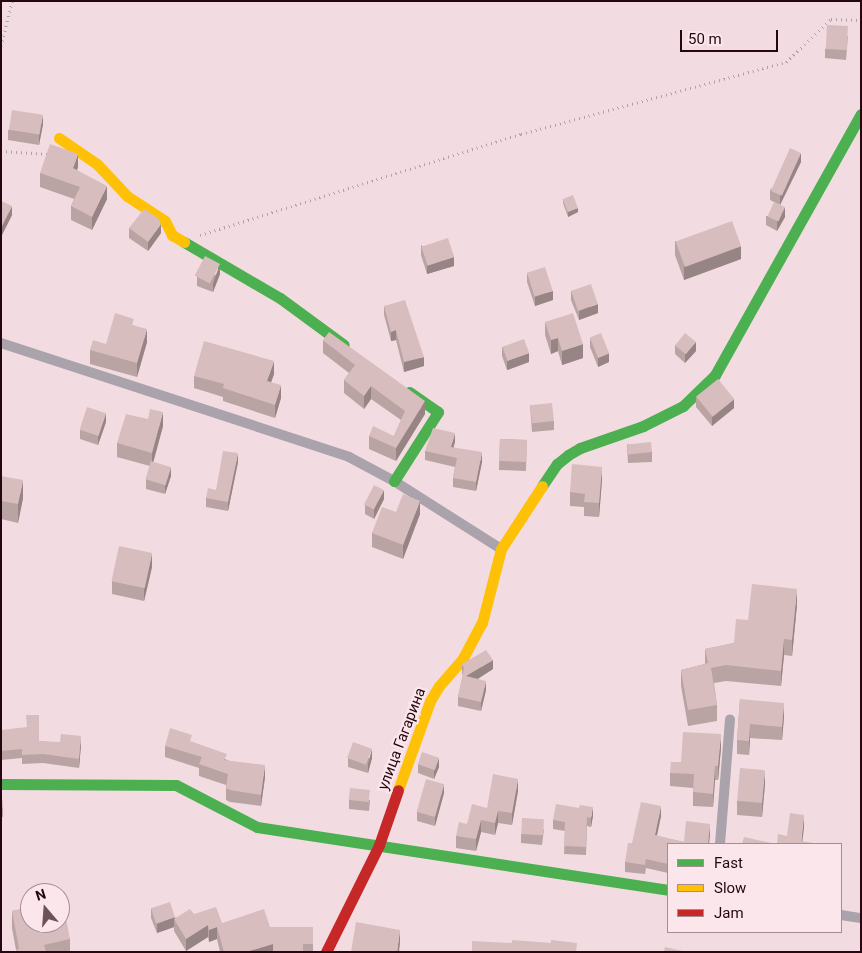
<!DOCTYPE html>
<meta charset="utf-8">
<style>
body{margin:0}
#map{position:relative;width:862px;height:953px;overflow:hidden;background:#f2dce1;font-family:Roboto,sans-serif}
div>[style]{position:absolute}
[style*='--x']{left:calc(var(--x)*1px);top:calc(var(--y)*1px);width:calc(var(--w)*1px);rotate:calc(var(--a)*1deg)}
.path>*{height:2.5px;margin-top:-1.25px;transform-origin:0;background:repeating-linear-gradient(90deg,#aea2aa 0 1px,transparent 0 5px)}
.street>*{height:10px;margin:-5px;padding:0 5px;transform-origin:5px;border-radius:5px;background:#aaa3ac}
.fast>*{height:11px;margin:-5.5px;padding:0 5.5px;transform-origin:5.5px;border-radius:5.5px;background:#4caf50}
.slow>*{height:11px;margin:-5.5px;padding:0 5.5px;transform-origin:5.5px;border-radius:5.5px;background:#ffc107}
.jam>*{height:11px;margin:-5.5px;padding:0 5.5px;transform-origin:5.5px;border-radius:5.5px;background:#c62828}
.wall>*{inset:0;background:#baa3a3;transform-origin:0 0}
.shaded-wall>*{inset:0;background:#978485}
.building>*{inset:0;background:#d8bdbe;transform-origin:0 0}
span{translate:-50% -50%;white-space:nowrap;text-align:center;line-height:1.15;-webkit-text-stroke:4.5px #fbe7eb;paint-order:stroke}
.street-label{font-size:15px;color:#260711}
.frame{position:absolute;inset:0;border:2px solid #260711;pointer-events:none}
.legend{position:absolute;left:667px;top:843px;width:175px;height:90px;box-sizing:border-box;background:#fbe7eb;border:1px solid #a68d94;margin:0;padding:6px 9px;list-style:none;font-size:15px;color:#260711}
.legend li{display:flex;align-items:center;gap:10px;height:25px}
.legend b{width:25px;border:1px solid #a68d94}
.north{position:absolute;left:20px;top:883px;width:50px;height:50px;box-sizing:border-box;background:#fbe7eb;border:1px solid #a68d94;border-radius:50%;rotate:342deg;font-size:14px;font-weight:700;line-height:20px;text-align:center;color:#260711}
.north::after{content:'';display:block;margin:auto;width:18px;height:22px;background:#6d525a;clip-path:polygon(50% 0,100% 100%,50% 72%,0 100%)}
.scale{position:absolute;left:680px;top:30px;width:98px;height:22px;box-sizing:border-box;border:2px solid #260711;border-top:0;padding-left:6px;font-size:15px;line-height:18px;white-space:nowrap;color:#260711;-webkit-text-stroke:4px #fbe7eb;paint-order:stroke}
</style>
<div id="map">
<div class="path">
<i style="--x:1;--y:46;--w:46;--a:-76.3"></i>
<i style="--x:1;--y:151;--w:47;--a:3.7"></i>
<i style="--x:200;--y:235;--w:337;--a:-17.5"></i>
<i style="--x:521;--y:134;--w:275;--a:-15.2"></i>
<i style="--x:786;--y:62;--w:62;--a:-43.7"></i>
<i style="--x:831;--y:19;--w:30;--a:2"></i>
</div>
<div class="street">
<i style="--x:1;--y:343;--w:366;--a:18.1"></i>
<i style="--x:349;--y:457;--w:51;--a:28.1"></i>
<i style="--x:394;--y:481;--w:127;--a:32.4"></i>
<i style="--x:720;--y:844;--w:125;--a:-85.4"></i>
<i style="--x:841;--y:915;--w:20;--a:9"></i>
</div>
<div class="fast">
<i style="--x:184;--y:242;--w:111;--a:30.3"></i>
<i style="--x:280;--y:298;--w:79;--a:36.3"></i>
<i style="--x:394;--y:481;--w:82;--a:-57.5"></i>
<i style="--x:438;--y:412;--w:35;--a:-145"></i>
<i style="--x:542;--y:486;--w:27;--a:-56"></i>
<i style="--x:557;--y:464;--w:14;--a:-39"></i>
<i style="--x:568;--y:455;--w:14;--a:-30"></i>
<i style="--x:580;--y:448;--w:67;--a:-19.2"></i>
<i style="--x:643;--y:426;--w:45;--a:-26.6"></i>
<i style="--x:683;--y:406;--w:45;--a:-44.1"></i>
<i style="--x:715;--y:375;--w:299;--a:-60.8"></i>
<i style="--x:1;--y:784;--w:175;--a:0.3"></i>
<i style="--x:176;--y:785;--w:91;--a:27.4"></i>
<i style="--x:257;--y:827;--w:416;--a:8.7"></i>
</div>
<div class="slow">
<i style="--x:59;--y:138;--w:46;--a:34.4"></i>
<i style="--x:97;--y:164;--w:44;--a:46.8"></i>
<i style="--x:127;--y:196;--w:45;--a:33.3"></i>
<i style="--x:165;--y:221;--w:16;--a:63"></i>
<i style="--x:172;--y:235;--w:14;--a:30"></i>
<i style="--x:398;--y:790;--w:95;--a:-70.2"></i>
<i style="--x:430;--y:701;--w:17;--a:-59"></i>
<i style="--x:439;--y:686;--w:37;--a:-49"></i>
<i style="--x:463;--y:658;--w:40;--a:-62"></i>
<i style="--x:482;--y:623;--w:76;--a:-75.6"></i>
<i style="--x:501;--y:549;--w:75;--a:-56.9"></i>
</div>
<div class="jam">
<i style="--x:326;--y:952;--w:119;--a:-63.6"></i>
<i style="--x:379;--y:845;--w:58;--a:-70.9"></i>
</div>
<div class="wall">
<i style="clip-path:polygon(848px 36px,846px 60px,825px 58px,825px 49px)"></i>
<i style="clip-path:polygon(43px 124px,39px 145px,8px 140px,8px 130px)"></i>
<i style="clip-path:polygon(801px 162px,780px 205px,770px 200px,770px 190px)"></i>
<i style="clip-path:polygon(78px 167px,77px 170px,107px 199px,92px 230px,71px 220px,71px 206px,74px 199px,40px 187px,40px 173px)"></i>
<i style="clip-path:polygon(563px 199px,578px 212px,568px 217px,563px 203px)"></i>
<i style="clip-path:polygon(1px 201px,12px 215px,2px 235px,1px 235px)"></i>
<i style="clip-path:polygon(766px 216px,785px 217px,777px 231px,766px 225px)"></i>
<i style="clip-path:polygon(129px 228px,161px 233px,148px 251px,129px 238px)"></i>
<i style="clip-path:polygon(675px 241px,741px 259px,684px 280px,675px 255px)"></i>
<i style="clip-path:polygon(421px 245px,454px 266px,427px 274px,421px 255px)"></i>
<i style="clip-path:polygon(527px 273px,553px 300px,535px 306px,527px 282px)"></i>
<i style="clip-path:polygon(220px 274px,213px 292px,197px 286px,197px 277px)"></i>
<i style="clip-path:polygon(571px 291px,598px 313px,579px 320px,571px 300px)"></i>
<i style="clip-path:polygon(384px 306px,424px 366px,404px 372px,396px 340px,391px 341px,384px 315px)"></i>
<i style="clip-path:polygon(545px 322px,583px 358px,562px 365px,558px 351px,551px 354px,545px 335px)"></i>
<i style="clip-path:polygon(134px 325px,147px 342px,137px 377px,90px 364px,90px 350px,106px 344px)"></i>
<i style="clip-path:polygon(590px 338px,609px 362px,598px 367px,590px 347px)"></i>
<i style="clip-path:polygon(323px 340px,425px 414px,396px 461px,369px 449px,369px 436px,394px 436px,401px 420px,371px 399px,364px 409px,344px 393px,344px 380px,349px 373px,323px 353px)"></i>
<i style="clip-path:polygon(675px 345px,696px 351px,685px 363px,675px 354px)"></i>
<i style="clip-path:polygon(502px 347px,529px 362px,507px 370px,502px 356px)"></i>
<i style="clip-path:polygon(274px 374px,271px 382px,281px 398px,275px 418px,223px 401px,223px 397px,194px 388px,194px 376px)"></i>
<i style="clip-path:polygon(696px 397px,734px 408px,712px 426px,696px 407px)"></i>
<i style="clip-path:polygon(530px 405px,554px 421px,554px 430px,532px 432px)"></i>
<i style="clip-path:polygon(106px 422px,98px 445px,80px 439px,80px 430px)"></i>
<i style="clip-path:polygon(163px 426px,153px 462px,171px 476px,165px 494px,146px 489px,146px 479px,150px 466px,117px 457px,117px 443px)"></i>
<i style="left:500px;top:439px;width:27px;height:31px;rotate:2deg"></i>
<i style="clip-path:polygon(455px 442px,453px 447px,482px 462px,476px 491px,453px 487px,453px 478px,455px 467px,425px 460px,425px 451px)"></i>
<i style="clip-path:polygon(627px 444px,652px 452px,652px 462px,628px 463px)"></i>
<i style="clip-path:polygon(238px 462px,228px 511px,206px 507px,206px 498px,216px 490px)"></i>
<i style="clip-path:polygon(1px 476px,23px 498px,18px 523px,1px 519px)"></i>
<i style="clip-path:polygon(602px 480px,599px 517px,584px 516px,584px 507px,570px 506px,570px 492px)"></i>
<i style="clip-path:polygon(384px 499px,374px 519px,365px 514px,365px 505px)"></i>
<i style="clip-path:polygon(396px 512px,420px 514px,403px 559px,372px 547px,372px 533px)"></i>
<i style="clip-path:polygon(152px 567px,144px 601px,112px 594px,112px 581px)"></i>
<i style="clip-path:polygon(797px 605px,792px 656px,784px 655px,781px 686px,726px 681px,714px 683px,717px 705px,717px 721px,688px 726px,681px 686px,681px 670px,705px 664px,705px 649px,734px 643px,748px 620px)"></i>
<i style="clip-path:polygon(462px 664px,493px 669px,478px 679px,486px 690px,481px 711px,458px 706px,458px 697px,463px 675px,462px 674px)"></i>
<i style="clip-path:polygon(740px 699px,784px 717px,782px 740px,750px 738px,749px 755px,737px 754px,737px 740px)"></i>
<i style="clip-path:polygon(1px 730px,39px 741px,81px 745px,79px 768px,43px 763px,22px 764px,22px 758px,1px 760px)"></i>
<i style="clip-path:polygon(192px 742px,227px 760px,265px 777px,261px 806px,230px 802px,226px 800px,226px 785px,199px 776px,199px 768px,165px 757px,165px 746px)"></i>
<i style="clip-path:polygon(721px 748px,718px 780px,715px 780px,713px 807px,693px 806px,693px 788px,670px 786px,670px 773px,681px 762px)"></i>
<i style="clip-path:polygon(348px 758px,372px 758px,368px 773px,348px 767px)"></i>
<i style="clip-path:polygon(418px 764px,439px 767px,434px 779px,418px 773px)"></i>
<i style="clip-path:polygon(765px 784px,762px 817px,737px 815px,737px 801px)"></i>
<i style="clip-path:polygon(1px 790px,3px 808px,3px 817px,1px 817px)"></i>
<i style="clip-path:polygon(518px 791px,512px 825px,498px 823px,495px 835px,481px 832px,476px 851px,456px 848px,456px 836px,467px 824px,487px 808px)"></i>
<i style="clip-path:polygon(444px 793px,435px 826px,417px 821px,417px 812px)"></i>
<i style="clip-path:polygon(349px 800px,370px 800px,369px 811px,349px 809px)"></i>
<i style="clip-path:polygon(593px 816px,591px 827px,587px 826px,586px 855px,564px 854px,565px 831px,553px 829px,553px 820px)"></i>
<i style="clip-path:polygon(661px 816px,657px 836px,684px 842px,710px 833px,709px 844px,668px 844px,668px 873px,646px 868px,645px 874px,625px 872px,625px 862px,632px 843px)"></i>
<i style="clip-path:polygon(544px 829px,542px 845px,521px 843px,521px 834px)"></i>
<i style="clip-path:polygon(26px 903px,70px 939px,70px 952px,16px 952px,16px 950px,12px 928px,12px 911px,26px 908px)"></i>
<i style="clip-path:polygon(151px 908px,175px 918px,194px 914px,222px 923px,270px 927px,313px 927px,313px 952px,220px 952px,217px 939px,209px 942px,208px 937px,186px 951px,174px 931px,174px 927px,157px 933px,151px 918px)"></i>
</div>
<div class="shaded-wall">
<i style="clip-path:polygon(43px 115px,43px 124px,39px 145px,39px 135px)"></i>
<i style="clip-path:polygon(801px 153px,801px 162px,780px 205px,780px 196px)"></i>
<i style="clip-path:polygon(78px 154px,78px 167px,73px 182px,73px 168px)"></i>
<i style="clip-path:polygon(107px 186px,107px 199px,92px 230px,92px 217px)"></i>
<i style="clip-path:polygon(12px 206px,12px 215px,2px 235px,2px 226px)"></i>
<i style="clip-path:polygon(785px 207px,785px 217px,777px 231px,777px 221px)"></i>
<i style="clip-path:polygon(578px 208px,578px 212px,568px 217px,568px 212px)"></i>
<i style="clip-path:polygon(161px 224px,161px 233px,148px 251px,148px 242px)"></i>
<i style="clip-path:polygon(741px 246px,741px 259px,684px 280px,684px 266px)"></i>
<i style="clip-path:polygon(454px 257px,454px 266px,427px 274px,427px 265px)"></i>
<i style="clip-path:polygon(220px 264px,220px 274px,213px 292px,213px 283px)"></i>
<i style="clip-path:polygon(553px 291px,553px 300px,535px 306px,535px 296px)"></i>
<i style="clip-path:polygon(598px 304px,598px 313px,579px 320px,579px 311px)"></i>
<i style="clip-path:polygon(147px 329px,147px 342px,137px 377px,137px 363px)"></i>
<i style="clip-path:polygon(396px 330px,396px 340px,391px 341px,391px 332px)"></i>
<i style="clip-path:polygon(558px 338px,558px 351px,551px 354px,551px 340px)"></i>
<i style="clip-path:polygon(696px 342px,696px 351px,685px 363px,685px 354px)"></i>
<i style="clip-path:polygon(583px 344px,583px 358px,562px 365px,562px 351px)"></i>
<i style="clip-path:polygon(529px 353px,529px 362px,507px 370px,507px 361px)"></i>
<i style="clip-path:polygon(609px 353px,609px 362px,598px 367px,598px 358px)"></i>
<i style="clip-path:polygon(424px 357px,424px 366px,404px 372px,404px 362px)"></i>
<i style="clip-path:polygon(274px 361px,274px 374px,267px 394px,267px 381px)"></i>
<i style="clip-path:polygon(281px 385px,281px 398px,275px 418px,275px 405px)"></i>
<i style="clip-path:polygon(371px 386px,371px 399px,364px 409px,364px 396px)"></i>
<i style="clip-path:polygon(734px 399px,734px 408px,712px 426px,712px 417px)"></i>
<i style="clip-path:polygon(425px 401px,425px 414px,396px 461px,396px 448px)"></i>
<i style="clip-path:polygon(163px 412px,163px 426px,152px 467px,152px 453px)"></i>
<i style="clip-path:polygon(106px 413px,106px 422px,98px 445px,98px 436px)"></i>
<i style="clip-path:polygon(455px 433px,455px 442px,451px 456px,451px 447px)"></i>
<i style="clip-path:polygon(482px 452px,482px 462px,476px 491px,476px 482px)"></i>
<i style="clip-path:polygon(238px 453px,238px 462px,228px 511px,228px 502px)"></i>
<i style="clip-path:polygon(171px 467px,171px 476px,165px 494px,165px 485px)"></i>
<i style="clip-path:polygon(602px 467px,602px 480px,599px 517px,599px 503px)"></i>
<i style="clip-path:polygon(23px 480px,23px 498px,18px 523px,18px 504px)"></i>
<i style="clip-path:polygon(384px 490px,384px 499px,374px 519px,374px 509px)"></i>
<i style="clip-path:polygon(420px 501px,420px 514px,403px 559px,403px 545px)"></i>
<i style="clip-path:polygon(152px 553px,152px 567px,144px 601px,144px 587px)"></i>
<i style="clip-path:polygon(797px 589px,797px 605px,792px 656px,792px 640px)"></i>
<i style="clip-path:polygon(784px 639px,784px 655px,781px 686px,781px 671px)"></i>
<i style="clip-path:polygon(493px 660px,493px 669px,466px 686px,466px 676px)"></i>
<i style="clip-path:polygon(486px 681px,486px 690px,481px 711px,481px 702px)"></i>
<i style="clip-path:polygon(784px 703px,784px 717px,782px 740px,782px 727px)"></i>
<i style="clip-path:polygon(750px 724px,750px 738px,749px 755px,749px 741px)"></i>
<i style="clip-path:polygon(721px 734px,721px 748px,718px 780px,718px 766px)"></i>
<i style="clip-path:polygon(81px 736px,81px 745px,79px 768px,79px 759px)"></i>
<i style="clip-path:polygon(372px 749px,372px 758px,368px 773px,368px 764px)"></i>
<i style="clip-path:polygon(439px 758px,439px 767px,434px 779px,434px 770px)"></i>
<i style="clip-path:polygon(265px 765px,265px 777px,261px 806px,261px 795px)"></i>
<i style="clip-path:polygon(715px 766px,715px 780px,713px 807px,713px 794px)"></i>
<i style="clip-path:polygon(765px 770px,765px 784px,762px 817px,762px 804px)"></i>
<i style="clip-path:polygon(518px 779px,518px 791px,512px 825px,512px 813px)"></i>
<i style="clip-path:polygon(444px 784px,444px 793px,435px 826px,435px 817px)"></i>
<i style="clip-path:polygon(661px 806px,661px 816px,655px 844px,655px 835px)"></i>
<i style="clip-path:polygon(593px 807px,593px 816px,591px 827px,591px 818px)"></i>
<i style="clip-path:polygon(498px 811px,498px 823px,495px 835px,495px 823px)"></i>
<i style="clip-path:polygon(804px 815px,804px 828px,802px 844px,801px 844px)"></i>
<i style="clip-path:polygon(481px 820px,481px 832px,476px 851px,476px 839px)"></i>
<i style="clip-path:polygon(710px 824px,710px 833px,709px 844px,708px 844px)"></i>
<i style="clip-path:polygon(175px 917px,175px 921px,174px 919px,174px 927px,157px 933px,157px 924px)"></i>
<i style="clip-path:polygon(208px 925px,208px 937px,186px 951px,186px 939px)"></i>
<i style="clip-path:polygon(217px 927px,217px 939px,209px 942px,209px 930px)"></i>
<i style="clip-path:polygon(400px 930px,400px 943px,399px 952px,397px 952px)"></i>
<i style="clip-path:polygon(273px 944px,273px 952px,246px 952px)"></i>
</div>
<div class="building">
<i style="left:827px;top:25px;width:21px;height:24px;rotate:3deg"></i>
<i style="left:12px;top:110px;width:31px;height:20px;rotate:9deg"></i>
<i style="clip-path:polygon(50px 144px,78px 154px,73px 168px,107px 186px,92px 217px,71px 206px,80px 187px,40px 173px)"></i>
<i style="left:790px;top:148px;width:12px;height:47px;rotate:24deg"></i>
<i style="left:573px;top:195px;width:14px;height:11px;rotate:69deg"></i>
<i style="clip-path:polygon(1px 201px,12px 206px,2px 226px,1px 226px)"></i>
<i style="left:774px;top:202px;width:12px;height:16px;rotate:24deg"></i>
<i style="clip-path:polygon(144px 209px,158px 218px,161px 224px,148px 242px,129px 228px)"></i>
<i style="left:732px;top:221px;width:27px;height:60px;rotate:70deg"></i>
<i style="left:448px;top:238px;width:20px;height:28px;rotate:72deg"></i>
<i style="left:205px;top:256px;width:17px;height:22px;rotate:28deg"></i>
<i style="left:545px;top:267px;width:25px;height:19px;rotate:72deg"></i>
<i style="left:591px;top:284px;width:21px;height:21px;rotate:71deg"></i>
<i style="clip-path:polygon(405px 300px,424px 357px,404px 362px,396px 330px,391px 332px,384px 306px)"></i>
<i style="clip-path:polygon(115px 313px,134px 319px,132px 325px,147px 329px,137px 363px,90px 350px,93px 340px,106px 344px)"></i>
<i style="clip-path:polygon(573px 313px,583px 344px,562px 351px,558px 338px,551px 340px,545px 322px)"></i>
<i style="clip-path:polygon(329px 332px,425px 401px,396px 448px,369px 436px,373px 426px,394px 436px,405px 411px,371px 386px,364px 396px,344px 380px,355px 365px,323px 340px)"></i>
<i style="left:601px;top:333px;width:22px;height:12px;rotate:68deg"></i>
<i style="left:685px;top:333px;width:14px;height:16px;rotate:39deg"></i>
<i style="left:524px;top:339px;width:15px;height:23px;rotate:70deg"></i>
<i style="clip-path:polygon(204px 341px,274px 361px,267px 381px,281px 385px,275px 405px,223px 388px,224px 384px,194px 376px)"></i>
<i style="left:718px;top:379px;width:26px;height:28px;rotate:51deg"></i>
<i style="left:552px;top:403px;width:18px;height:22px;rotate:84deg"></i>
<i style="left:87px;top:407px;width:20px;height:24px;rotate:18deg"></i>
<i style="clip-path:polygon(150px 409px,163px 412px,152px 453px,117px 443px,126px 414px,148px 419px)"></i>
<i style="clip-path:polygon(433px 428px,455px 433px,451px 447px,482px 452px,476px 482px,453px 478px,457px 458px,425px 451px)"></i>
<i style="left:500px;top:439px;width:27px;height:22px;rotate:2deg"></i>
<i style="left:651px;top:442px;width:10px;height:24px;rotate:84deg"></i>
<i style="clip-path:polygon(223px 451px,238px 453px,228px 502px,206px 498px,208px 488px,216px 490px)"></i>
<i style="left:151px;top:461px;width:21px;height:19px;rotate:17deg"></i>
<i style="clip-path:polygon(572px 464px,602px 467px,599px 503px,584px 502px,585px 494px,570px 492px)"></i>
<i style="clip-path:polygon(1px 476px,23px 480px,18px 504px,1px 501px)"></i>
<i style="left:374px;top:485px;width:11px;height:22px;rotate:27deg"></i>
<i style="clip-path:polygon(403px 494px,420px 501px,403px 545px,372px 533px,382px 507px,396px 512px)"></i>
<i style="left:119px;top:546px;width:34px;height:36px;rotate:12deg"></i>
<i style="clip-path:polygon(752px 584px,797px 589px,792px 640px,784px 639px,781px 671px,726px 665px,711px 668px,717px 705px,688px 710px,681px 670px,708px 663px,705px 649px,734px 643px,736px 619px,748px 620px)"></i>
<i style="clip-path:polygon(486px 650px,493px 660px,466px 676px,486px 681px,481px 702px,458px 697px,464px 668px,462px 664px)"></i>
<i style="clip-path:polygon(740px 699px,784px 703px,782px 727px,750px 724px,749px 741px,737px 740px)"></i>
<i style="clip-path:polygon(26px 715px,39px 715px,39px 741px,60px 742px,61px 734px,81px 736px,79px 759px,43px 754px,22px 755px,22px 749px,1px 751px,1px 730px,27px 727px)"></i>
<i style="clip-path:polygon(170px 728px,192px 735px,190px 741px,227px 754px,224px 760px,265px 765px,261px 795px,230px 790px,226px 788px,228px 774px,199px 764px,202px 757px,165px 746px)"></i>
<i style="clip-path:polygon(683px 732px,721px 734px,718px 766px,715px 766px,713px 794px,693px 792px,694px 774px,670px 773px,671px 762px,681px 762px)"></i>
<i style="left:353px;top:742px;width:20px;height:17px;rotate:20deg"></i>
<i style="left:422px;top:752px;width:18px;height:13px;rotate:19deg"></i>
<i style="left:740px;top:768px;width:25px;height:33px;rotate:5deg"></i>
<i style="clip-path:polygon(493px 774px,518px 779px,512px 813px,498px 811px,495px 823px,481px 820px,476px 839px,456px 836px,459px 822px,467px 824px,472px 804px,487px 808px)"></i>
<i style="left:426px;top:779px;width:19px;height:34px;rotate:16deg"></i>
<i style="left:350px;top:788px;width:20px;height:12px;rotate:6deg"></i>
<i style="clip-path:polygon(1px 790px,3px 808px,1px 808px)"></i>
<i style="clip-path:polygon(641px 802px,661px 806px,655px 835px,684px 842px,686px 821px,710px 824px,708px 844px,668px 844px,668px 864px,646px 859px,645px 865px,625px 862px,628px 843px,632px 843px)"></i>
<i style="clip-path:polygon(556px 804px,579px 808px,580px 805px,593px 807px,591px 818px,587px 817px,586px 847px,564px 846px,565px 822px,553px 820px)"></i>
<i style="clip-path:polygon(790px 813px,804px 815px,801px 841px,820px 844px,777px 844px,778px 834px,787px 836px)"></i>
<i style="left:522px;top:818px;width:22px;height:16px;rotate:3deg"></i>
<i style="clip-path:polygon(744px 837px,776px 844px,742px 844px)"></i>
<i style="clip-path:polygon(30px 902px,30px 923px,60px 923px,60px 914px,65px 913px,70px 939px,44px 945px,46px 952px,16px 952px,16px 950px,19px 949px,12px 911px,27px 908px,26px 903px)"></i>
<i style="left:170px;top:902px;width:16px;height:20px;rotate:72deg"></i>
<i style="clip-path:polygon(216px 907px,222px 923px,264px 909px,270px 927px,313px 927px,313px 944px,303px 944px,303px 952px,273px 952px,273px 944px,246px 952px,224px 952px,217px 927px,209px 930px,208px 925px,186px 939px,174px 919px,190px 909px,194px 914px)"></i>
<i style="clip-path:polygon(356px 922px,400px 930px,397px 952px,351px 952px)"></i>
<i style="clip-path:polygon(512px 940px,551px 943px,551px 940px,577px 943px,576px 952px,472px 952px,472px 941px,512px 943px)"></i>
<i style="clip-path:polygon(665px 947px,687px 952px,664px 952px)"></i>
</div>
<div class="street-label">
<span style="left:402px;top:739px;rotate:-69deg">улица Гагарина</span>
</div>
<div class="frame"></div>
<ul class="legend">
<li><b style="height:6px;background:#4caf50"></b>Fast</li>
<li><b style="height:6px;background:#ffc107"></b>Slow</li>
<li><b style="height:6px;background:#c62828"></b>Jam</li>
</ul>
<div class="north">N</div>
<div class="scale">50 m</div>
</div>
